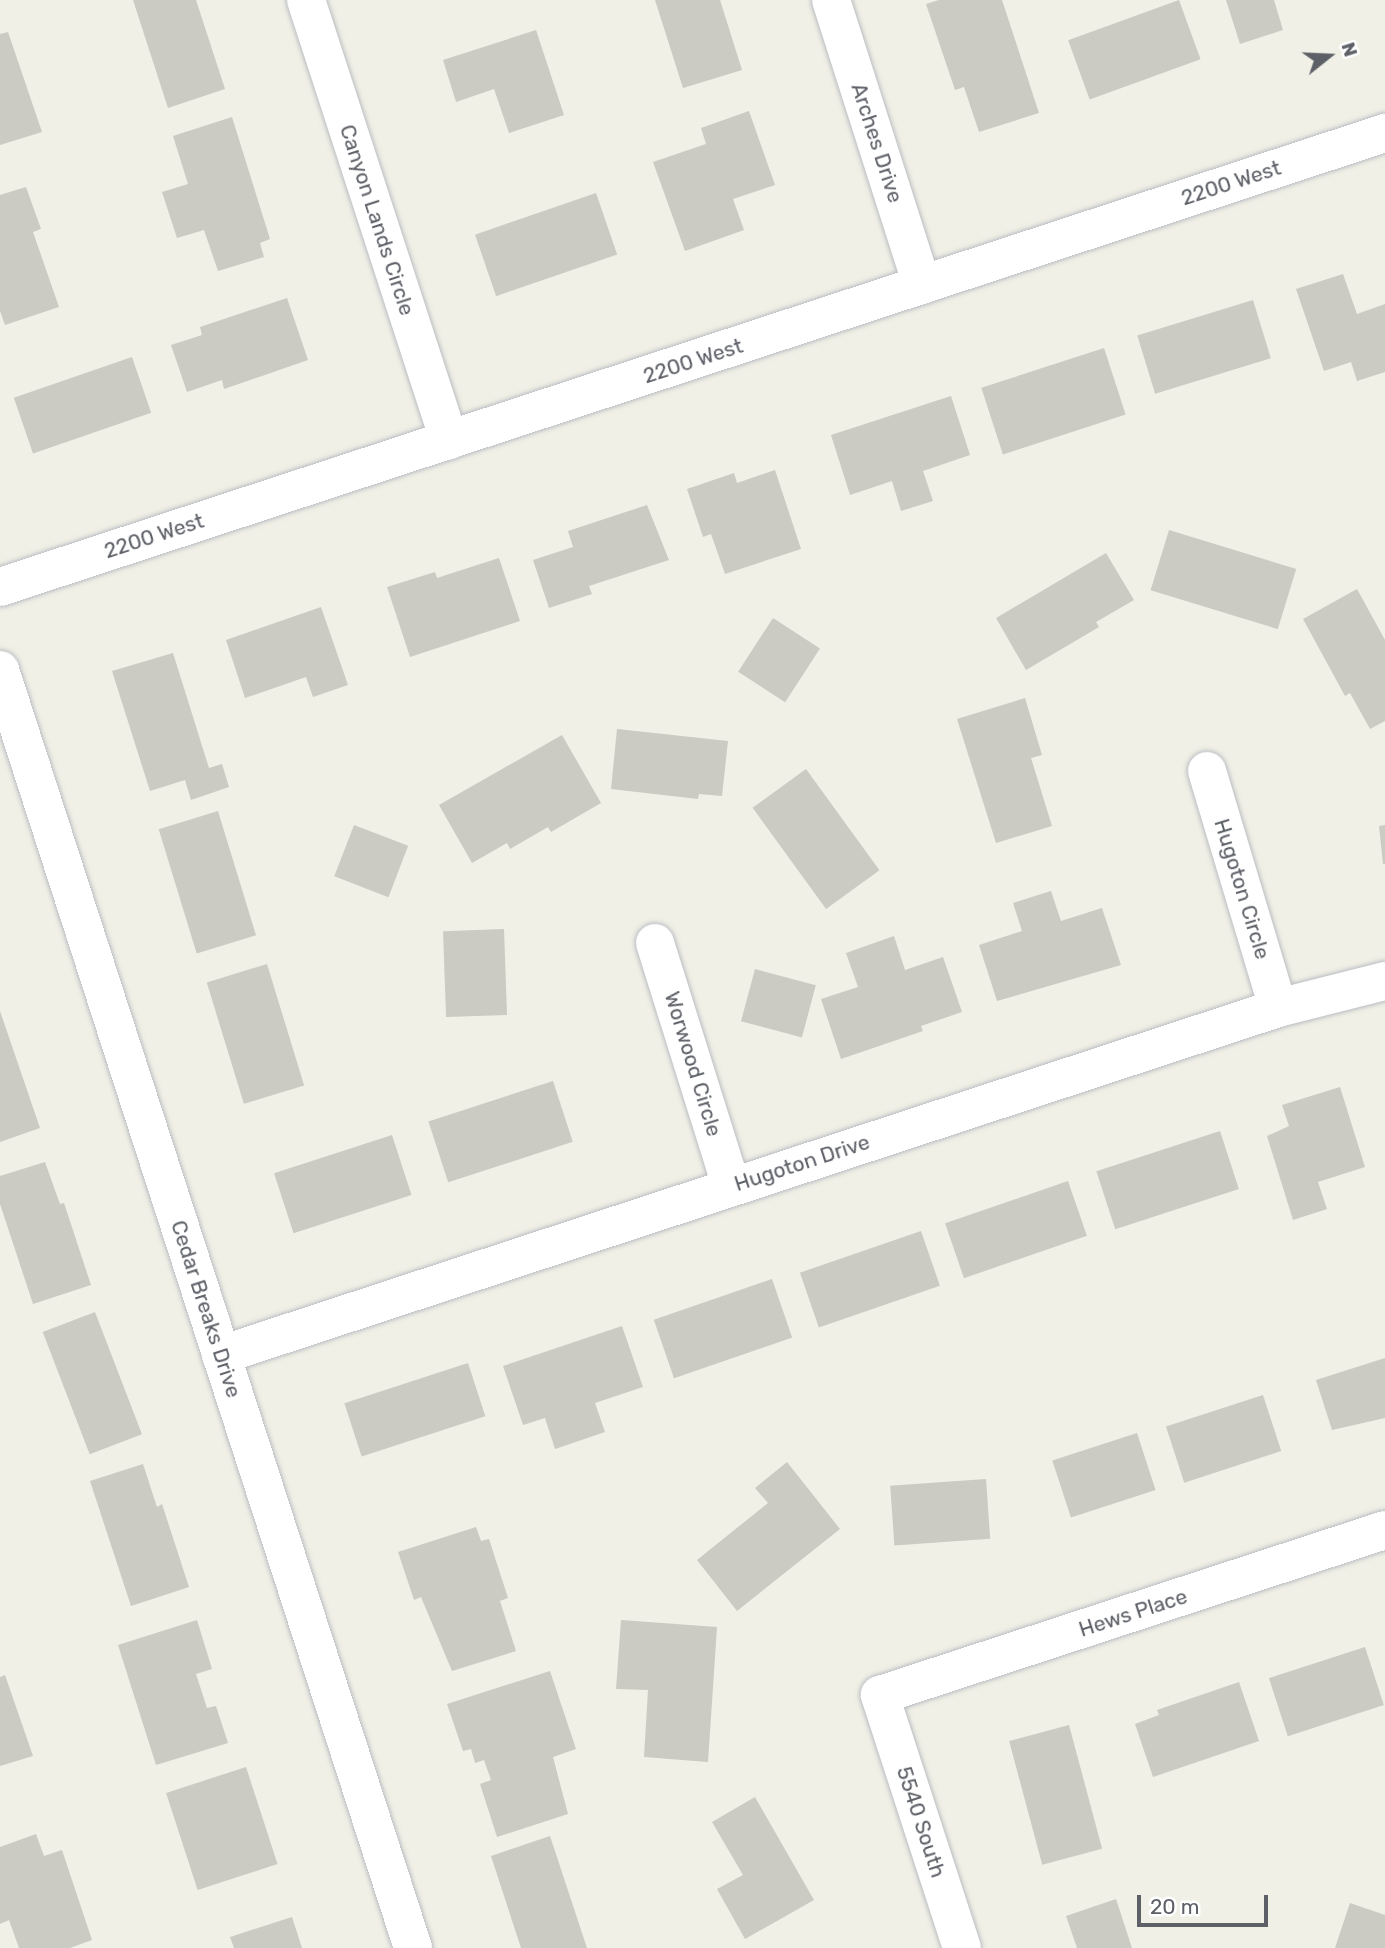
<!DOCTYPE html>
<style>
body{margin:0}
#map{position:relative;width:1385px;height:1948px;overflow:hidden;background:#f0f0e6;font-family:Rubik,sans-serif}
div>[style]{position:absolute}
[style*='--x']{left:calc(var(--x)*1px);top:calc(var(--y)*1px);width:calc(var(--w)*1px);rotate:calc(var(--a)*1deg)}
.building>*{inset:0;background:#cbcac3;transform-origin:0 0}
.roads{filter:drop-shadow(0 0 2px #babdc2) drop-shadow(0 0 2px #babdc2)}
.minor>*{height:38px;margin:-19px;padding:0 19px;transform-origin:19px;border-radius:19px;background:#fff}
span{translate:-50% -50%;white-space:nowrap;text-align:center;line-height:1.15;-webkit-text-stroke:5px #fff;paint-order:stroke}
.street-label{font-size:21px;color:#5d6067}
.north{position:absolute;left:1294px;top:21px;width:70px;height:70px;-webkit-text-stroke:5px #fff;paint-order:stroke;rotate:72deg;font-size:19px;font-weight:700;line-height:28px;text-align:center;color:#5d6067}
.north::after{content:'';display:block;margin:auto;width:24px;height:32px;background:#5d6067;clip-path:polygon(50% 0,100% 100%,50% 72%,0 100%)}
.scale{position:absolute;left:1137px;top:1895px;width:131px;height:32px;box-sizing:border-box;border:4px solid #5d6067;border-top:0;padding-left:9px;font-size:21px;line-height:24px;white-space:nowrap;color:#5d6067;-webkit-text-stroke:5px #fff;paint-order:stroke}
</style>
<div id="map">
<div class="building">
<i style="clip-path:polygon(133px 0,196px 0,225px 89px,168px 108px)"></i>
<i style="clip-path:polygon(655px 0,720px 0,742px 70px,683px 88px)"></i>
<i style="clip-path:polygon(939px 0,1002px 0,1039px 113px,979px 132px,964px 87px,955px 90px,926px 4px)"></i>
<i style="left:1179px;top:0;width:63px;height:118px;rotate:70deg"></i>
<i style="clip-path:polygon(1226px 0,1274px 0,1283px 30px,1240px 44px)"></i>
<i style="clip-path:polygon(536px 30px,564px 115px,509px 133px,494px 89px,456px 102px,443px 60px)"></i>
<i style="clip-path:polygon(8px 32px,42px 132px,0 145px,0 34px)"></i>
<i style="clip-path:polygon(749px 111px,775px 185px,733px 199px,744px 230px,685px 251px,653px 162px,706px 144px,701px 128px)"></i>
<i style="clip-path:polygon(232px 117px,270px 239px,260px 243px,264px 257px,218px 271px,204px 230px,177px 238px,162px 192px,188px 184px,173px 136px)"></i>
<i style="clip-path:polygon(26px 187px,41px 229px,33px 232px,59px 307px,5px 325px,0 311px,0 195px)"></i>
<i style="left:596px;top:193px;width:65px;height:128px;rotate:71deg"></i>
<i style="clip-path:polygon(1343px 274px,1357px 314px,1385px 304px,1385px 372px,1357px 381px,1351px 362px,1324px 371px,1296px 289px)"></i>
<i style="clip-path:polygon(287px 298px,308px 360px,224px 389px,222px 380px,187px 392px,171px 345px,202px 335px,200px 327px)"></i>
<i style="left:1253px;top:300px;width:61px;height:121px;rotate:73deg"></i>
<i style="left:1104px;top:348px;width:70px;height:129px;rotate:72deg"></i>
<i style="left:132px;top:357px;width:59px;height:125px;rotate:71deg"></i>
<i style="clip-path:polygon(951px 396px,970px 455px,923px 471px,933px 501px,901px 511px,892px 481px,850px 495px,831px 435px)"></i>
<i style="clip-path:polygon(775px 470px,801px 549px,725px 574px,711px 534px,703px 537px,687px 489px,734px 473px,737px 483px)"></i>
<i style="clip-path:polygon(647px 505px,669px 560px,589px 586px,592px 594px,549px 608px,533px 560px,573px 547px,568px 531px)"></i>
<i style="left:1169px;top:530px;width:133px;height:63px;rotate:17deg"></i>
<i style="clip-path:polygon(1106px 553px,1134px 600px,1096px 622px,1099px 627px,1026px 670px,996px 618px)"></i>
<i style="clip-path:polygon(499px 558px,520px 621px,410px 657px,387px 587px,435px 572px,437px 578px)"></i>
<i style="clip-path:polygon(1357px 589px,1385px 640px,1385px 721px,1370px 729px,1350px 693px,1345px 696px,1303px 619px)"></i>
<i style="clip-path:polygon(321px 607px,348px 685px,313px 697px,306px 677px,245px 698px,226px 640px)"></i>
<i style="left:773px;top:618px;width:56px;height:64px;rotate:33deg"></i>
<i style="clip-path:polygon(173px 653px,209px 768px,222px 764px,229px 787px,191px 800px,185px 780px,150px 791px,112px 671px)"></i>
<i style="clip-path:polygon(1025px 698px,1042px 755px,1031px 758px,1052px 826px,996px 843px,957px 719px)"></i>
<i style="clip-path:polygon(617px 729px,728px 741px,722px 796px,699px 794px,698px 799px,611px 789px)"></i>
<i style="clip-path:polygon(562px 735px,601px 803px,551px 832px,548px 827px,510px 849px,507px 843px,472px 863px,439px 805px)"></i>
<i style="left:806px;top:769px;width:125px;height:66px;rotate:54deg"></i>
<i style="left:218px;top:811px;width:130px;height:62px;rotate:73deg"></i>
<i style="left:354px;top:825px;width:58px;height:55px;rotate:21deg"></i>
<i style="clip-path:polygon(1385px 825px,1385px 864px,1383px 864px,1379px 826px)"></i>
<i style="clip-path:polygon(1051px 891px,1061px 921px,1102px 908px,1121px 965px,997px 1001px,979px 945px,1022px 931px,1013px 903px)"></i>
<i style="left:504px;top:929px;width:86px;height:61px;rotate:88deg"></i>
<i style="clip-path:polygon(894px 936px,905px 970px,943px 957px,962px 1012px,921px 1026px,923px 1031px,841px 1059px,821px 999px,858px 987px,846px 953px)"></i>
<i style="left:267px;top:964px;width:127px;height:63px;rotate:73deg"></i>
<i style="left:755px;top:969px;width:63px;height:54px;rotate:15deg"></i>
<i style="clip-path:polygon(0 1011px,40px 1128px,0 1142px)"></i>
<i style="left:553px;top:1081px;width:64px;height:131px;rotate:72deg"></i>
<i style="clip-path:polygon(1340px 1087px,1365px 1167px,1318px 1182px,1327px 1209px,1293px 1220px,1267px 1136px,1289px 1126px,1282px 1105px)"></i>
<i style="left:1220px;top:1131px;width:61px;height:130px;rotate:72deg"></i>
<i style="left:392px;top:1135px;width:63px;height:124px;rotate:72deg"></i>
<i style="clip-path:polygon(45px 1162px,60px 1204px,64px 1203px,91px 1285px,33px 1304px,0 1204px,0 1176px)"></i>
<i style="left:1068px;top:1181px;width:58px;height:130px;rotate:71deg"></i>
<i style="left:921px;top:1231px;width:58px;height:128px;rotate:71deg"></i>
<i style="left:772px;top:1279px;width:62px;height:125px;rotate:71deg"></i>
<i style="left:95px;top:1312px;width:131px;height:56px;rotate:69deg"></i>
<i style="clip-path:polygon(622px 1326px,643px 1387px,595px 1403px,605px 1432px,555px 1449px,545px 1418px,523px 1425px,503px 1366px)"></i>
<i style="clip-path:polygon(1385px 1358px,1385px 1418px,1332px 1430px,1316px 1380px)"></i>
<i style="left:468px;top:1363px;width:56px;height:130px;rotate:72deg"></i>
<i style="left:1263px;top:1395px;width:59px;height:102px;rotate:72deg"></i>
<i style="left:1137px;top:1433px;width:60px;height:89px;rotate:72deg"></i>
<i style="clip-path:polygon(787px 1462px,840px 1529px,737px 1611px,697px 1560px,768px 1503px,755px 1488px)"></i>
<i style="clip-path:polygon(143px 1464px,157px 1507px,162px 1504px,189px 1587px,131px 1606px,90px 1481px)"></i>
<i style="left:986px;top:1479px;width:60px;height:96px;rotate:86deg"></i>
<i style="clip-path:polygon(476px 1527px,481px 1541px,489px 1539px,508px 1598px,500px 1601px,516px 1651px,452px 1671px,421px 1597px,414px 1600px,398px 1552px)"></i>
<i style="clip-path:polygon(197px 1620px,212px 1669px,196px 1674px,207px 1708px,216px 1706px,228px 1743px,156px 1765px,118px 1645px)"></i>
<i style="clip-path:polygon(621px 1620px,717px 1627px,708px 1762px,644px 1757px,648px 1690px,616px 1689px)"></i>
<i style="left:1365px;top:1647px;width:61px;height:101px;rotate:72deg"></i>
<i style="clip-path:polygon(550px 1671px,576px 1749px,553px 1757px,568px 1814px,497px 1837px,480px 1784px,491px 1780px,484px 1760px,475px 1763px,471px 1749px,463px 1751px,447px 1704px)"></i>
<i style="clip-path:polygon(5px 1675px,33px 1756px,0 1766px,0 1677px)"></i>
<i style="clip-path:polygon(1239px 1682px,1259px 1741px,1153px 1777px,1135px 1724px,1159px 1715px,1157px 1710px)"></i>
<i style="left:1069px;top:1725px;width:128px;height:62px;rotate:75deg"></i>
<i style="left:246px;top:1767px;width:102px;height:84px;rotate:72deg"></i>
<i style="clip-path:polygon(755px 1797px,814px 1900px,745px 1939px,717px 1889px,743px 1875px,712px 1822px)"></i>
<i style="clip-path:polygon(36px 1834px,44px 1856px,62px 1850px,92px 1940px,70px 1948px,19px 1948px,9px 1920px,0 1924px,0 1847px)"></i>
<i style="clip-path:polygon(550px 1836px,587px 1948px,521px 1948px,491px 1856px)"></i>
<i style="clip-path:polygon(1116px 1899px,1132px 1948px,1077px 1948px,1066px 1916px)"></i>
<i style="clip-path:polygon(1350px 1903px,1385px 1915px,1385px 1948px,1335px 1948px)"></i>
<i style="clip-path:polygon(292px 1917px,302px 1948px,234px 1948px,230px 1937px)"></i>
</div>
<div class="roads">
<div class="minor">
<i style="--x:306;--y:0;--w:463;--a:72"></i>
<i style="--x:831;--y:0;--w:299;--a:72.3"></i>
<i style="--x:0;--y:587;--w:1458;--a:-18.15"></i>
<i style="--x:0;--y:670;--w:1343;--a:72.09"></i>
<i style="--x:1207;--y:771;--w:247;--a:73.3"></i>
<i style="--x:655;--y:943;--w:255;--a:72.6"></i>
<i style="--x:221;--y:1355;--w:1113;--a:-18.17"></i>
<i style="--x:1278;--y:1008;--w:110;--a:-14.2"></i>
<i style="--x:962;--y:1948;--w:266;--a:-108"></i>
<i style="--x:880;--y:1695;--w:531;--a:-18.09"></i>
</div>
</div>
<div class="street-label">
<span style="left:877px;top:143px;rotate:72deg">Arches Drive</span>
<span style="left:1231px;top:183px;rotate:-18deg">2200 West</span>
<span style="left:377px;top:220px;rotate:72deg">Canyon Lands Circle</span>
<span style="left:693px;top:361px;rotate:-18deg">2200 West</span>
<span style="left:154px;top:536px;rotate:-18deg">2200 West</span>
<span style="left:1242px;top:889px;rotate:73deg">Hugoton Circle</span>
<span style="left:693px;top:1064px;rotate:73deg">Worwood Circle</span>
<span style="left:802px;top:1163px;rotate:-18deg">Hugoton Drive</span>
<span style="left:206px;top:1309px;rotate:72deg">Cedar Breaks Drive</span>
<span style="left:1133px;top:1613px;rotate:-18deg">Hews Place</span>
<span style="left:921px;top:1822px;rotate:72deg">5540 South</span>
</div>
<div class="north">N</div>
<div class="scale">20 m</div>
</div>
